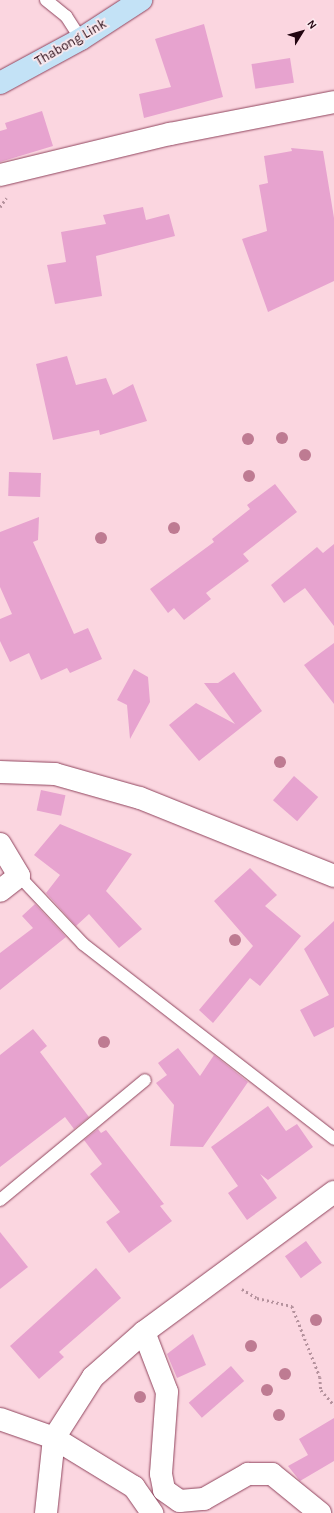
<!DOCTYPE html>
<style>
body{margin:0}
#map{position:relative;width:334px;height:1513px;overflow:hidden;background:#fbd6e0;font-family:Karla,sans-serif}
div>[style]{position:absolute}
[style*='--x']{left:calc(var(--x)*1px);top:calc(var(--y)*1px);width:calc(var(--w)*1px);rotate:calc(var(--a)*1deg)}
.building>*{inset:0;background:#e7a3cf;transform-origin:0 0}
.path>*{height:2.5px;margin-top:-1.25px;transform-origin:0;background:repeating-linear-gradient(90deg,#b5929d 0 2px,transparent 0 5px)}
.roads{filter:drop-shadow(0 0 1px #90455e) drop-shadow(0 0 1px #90455e)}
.service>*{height:12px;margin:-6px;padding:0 6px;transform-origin:6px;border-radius:6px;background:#fff}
.minor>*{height:22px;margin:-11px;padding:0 11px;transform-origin:11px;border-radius:11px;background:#fff}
.secondary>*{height:22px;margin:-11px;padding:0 11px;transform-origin:11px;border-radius:11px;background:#c3e2f6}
.trees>*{width:12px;height:12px;margin:-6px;border-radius:50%;background:#be7b92}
span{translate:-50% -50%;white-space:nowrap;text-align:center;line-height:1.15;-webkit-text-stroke:3.5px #fce9ee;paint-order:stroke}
.street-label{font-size:13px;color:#220510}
.north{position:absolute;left:282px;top:12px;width:40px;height:40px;-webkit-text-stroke:3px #fce9ee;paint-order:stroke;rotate:53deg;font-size:11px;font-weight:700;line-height:16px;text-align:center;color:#220510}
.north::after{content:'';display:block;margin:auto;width:14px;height:18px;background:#220510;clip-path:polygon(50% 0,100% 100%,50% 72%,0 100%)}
</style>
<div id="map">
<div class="building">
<i style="clip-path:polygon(204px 24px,223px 97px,144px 118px,139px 94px,171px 87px,155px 39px)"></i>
<i style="left:290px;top:58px;width:25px;height:39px;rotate:81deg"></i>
<i style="clip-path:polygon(42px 111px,53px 146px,0 162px,0 131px,7px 129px,5px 123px)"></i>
<i style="clip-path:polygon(291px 148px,323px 151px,334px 218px,334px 281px,268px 312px,242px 239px,267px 231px,259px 185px,268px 183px,264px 156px,292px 151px)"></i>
<i style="clip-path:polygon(143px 207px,146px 220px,169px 214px,175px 236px,96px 256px,102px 296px,55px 304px,47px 265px,66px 262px,61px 232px,106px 224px,103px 215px)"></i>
<i style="clip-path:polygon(67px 356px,76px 385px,106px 378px,113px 395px,133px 384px,147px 421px,100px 435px,99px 430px,53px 440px,36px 364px)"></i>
<i style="left:9px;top:472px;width:32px;height:24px;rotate:2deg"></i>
<i style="clip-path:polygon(275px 484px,297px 512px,243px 554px,249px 561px,206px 593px,211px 599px,184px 620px,174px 608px,168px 613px,150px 589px,214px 542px,212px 539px,250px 509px,247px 505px)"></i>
<i style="clip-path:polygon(39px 517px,38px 540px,33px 542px,74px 634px,88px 628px,102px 659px,70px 673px,67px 668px,41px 680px,29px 653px,10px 662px,0 641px,0 619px,12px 614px,0 587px,0 532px)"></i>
<i style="clip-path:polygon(334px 544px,334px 626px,305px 588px,284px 603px,271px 585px,317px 547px,323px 553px)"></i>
<i style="clip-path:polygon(334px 643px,334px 704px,304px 665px)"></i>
<i style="clip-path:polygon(134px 669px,148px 677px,150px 702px,130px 739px,127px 705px,117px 700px)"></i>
<i style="clip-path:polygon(234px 672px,262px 711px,199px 761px,169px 725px,196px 703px,235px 724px,204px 683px,218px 683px)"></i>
<i style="left:294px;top:776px;width:32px;height:32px;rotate:41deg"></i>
<i style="left:41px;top:790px;width:25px;height:21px;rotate:12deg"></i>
<i style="clip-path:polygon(60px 824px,132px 854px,106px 891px,142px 929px,119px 948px,89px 914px,76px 926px,46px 893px,60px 875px,34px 855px)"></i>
<i style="clip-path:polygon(250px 868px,277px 895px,265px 906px,301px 936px,260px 986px,250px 978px,213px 1023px,199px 1010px,253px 946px,214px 901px)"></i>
<i style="clip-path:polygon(35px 904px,66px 937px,0 990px,0 953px,33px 928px,22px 916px)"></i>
<i style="clip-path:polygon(334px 921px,334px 1027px,314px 1037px,300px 1010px,329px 995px,304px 949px)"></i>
<i style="clip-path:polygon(33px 1029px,47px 1046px,40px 1052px,89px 1117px,74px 1129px,65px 1117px,0 1167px,0 1055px)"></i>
<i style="clip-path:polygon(178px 1048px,200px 1076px,214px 1055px,248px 1082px,203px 1147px,170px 1146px,174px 1105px,156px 1083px,167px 1075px,158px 1063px)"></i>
<i style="clip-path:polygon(268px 1106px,286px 1131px,297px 1124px,313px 1147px,268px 1180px,260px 1174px,277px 1198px,247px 1220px,228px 1193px,238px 1186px,211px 1147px)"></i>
<i style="clip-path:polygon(98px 1129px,101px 1133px,106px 1130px,164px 1204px,160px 1206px,172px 1221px,129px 1253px,106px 1222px,120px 1212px,90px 1174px,102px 1164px,84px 1140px)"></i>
<i style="clip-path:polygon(0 1232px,28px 1267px,0 1289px)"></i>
<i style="left:306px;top:1241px;width:27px;height:26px;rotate:54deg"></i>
<i style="clip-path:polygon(96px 1268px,121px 1298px,59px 1352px,64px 1357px,39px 1379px,10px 1346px)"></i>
<i style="clip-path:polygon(193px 1334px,206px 1365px,177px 1378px,167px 1354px)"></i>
<i style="left:231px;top:1366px;width:20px;height:56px;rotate:49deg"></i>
<i style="clip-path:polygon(334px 1418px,334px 1461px,300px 1481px,288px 1466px,308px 1455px,299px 1439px)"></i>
</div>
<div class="path">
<i style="--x:0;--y:207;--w:11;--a:-56"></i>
<i style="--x:242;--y:1289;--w:17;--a:31"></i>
<i style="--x:257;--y:1298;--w:36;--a:13"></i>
<i style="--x:292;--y:1306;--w:76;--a:68.5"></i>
<i style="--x:320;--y:1377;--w:13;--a:86"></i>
<i style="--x:321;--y:1390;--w:20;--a:49"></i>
</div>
<div class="roads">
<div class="service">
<i style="--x:46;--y:0;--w:26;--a:39"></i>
<i style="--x:66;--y:16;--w:27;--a:57"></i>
<i style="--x:19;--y:876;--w:93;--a:46.7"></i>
<i style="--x:83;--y:944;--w:318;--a:37.8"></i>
<i style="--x:0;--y:1200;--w:188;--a:-39.6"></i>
</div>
<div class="minor">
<i style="--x:0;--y:175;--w:175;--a:-13.6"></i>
<i style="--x:170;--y:134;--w:167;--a:-11"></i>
<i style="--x:0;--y:772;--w:55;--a:2.1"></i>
<i style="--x:55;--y:774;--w:88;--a:15.8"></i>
<i style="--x:140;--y:798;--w:209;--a:21.9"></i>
<i style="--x:0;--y:844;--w:37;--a:59"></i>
<i style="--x:19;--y:876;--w:24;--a:142"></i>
<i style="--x:144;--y:1332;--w:64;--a:69"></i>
<i style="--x:167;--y:1392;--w:82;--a:94.2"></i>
<i style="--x:161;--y:1474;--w:16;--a:79"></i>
<i style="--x:164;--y:1490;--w:19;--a:35"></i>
<i style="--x:180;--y:1501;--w:24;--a:-5"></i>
<i style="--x:204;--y:1499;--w:51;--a:-29.6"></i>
<i style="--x:248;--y:1474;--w:24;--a:0"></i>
<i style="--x:272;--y:1474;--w:62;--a:39.1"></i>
<i style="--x:0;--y:1419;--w:57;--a:19.4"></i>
<i style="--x:54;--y:1438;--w:94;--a:31.5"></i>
<i style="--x:134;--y:1487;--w:32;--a:55"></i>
<i style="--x:46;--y:1513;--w:75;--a:-83.9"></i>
<i style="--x:54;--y:1438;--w:72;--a:-57.4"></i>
<i style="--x:93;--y:1377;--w:68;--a:-41.4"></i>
<i style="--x:144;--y:1332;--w:236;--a:-36.4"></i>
</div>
<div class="secondary">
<i style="--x:0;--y:83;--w:92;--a:-28.5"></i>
<i style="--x:81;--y:39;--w:72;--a:-33"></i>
</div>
</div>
<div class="trees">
<i style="left:282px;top:438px"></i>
<i style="left:248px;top:439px"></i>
<i style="left:305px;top:455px"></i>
<i style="left:249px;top:476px"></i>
<i style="left:174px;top:528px"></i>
<i style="left:101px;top:538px"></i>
<i style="left:280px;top:762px"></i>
<i style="left:235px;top:940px"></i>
<i style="left:104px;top:1042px"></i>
<i style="left:316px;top:1320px"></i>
<i style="left:251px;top:1346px"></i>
<i style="left:285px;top:1374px"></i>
<i style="left:267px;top:1390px"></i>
<i style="left:140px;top:1397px"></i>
<i style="left:279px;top:1415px"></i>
</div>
<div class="street-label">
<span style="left:71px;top:43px;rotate:-30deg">Thabong Link</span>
</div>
<div class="north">N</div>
</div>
